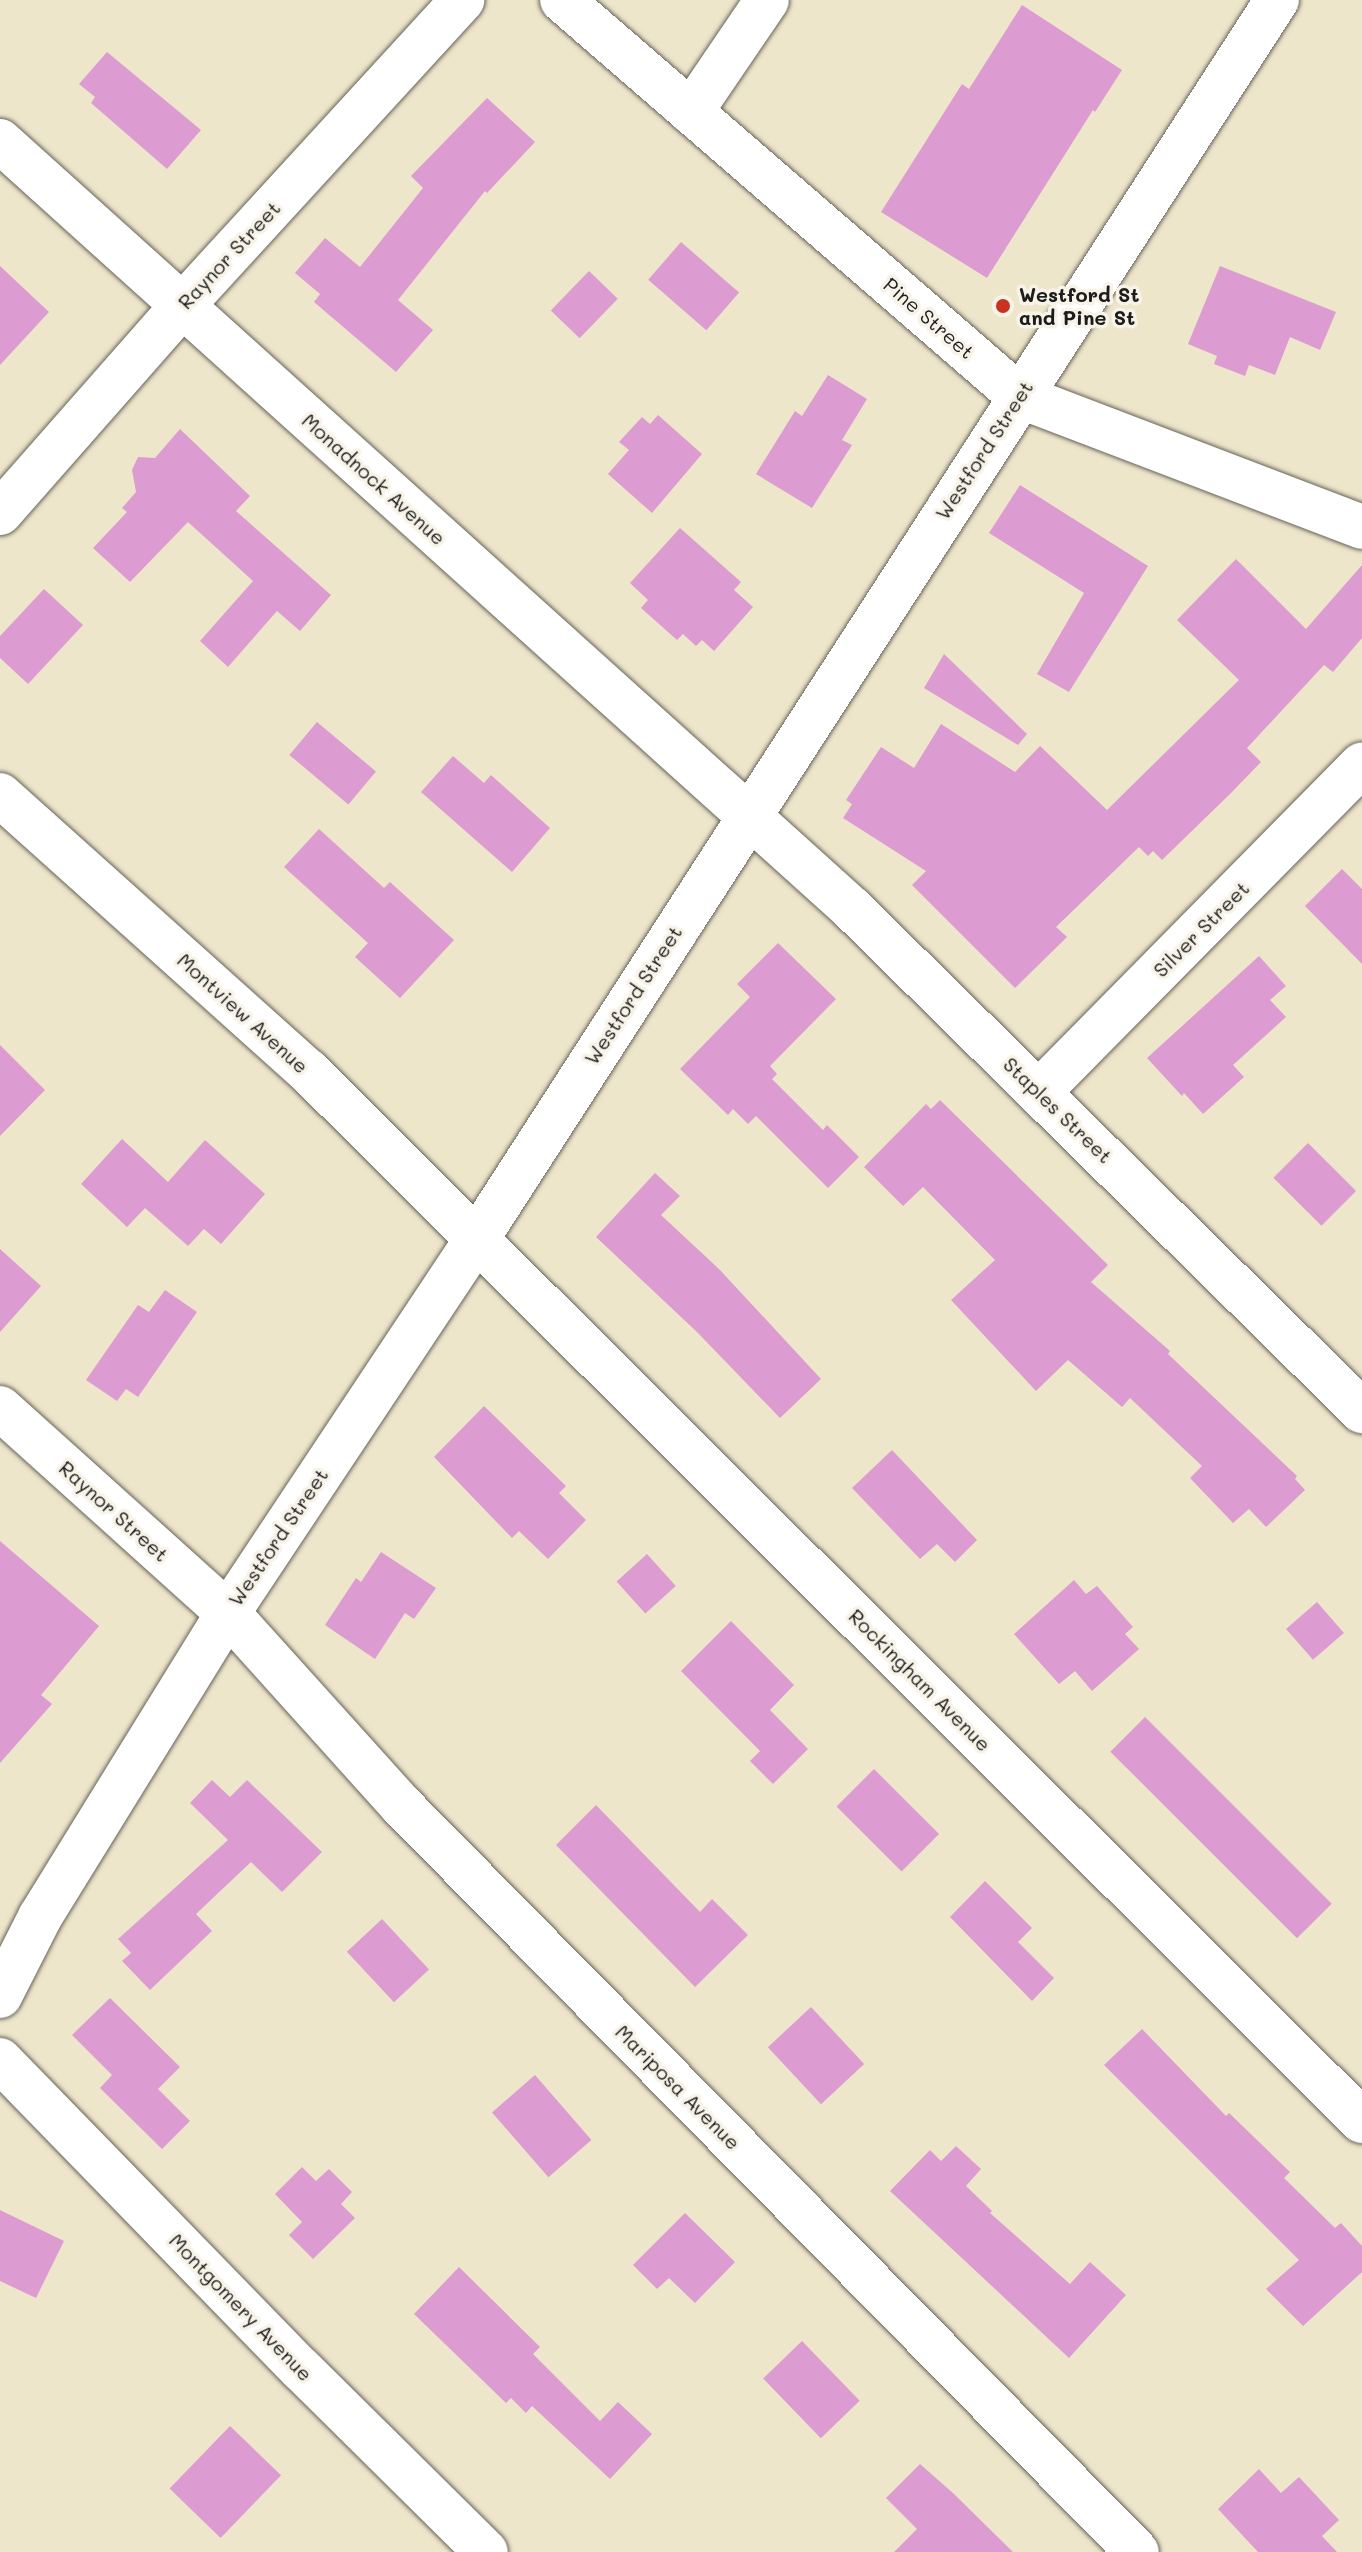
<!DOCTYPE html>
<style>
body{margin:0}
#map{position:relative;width:1362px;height:2552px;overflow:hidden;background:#eee6cb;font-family:Mali,sans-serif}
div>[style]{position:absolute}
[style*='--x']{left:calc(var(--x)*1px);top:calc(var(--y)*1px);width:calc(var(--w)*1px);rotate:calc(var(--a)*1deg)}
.building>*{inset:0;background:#dc9cd1;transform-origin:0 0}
.roads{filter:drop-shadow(0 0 2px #666359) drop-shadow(0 0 2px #666359)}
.minor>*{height:44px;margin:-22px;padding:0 22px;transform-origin:22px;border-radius:22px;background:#fff}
.major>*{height:44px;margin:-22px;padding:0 22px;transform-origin:22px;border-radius:22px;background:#fff}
.dots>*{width:22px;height:22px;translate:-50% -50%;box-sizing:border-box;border:4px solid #f7f3e8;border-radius:50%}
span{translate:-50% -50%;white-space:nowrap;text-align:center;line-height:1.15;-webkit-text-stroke:7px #f7f3e8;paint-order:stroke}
.street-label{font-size:20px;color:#1c1c1c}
.poi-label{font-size:20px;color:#1c1c1c;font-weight:700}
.left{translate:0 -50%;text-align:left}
</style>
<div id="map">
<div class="building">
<i style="clip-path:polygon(1022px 5px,1122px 70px,1095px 112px,1093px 110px,987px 278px,881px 212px,962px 84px,969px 89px)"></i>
<i style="clip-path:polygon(107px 52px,201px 130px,167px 169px,91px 103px,95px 97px,79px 84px)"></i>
<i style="clip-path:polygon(487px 98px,535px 142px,487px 193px,485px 191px,398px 300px,433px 330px,396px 372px,314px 302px,320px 294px,295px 273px,325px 238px,360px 267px,423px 188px,411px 176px)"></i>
<i style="left:681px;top:242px;width:77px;height:50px;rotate:41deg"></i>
<i style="clip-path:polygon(0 266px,49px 312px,0 365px)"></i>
<i style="clip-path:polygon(1220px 266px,1336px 312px,1320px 350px,1290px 337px,1275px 375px,1249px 365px,1245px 376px,1214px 364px,1217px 356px,1188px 344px)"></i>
<i style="left:589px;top:271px;width:40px;height:55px;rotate:44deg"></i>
<i style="clip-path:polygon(828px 375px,867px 399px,842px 440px,852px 445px,812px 508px,756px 474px,795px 411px,802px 416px)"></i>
<i style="clip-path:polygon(658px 415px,702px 454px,652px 513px,608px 474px,629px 450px,619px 442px,642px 417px,650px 424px)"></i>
<i style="clip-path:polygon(180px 429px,250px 496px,236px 511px,331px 595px,300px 631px,277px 611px,228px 667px,200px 641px,253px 581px,188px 522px,130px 582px,93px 548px,127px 512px,122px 508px,136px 492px,132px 470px,138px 457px,155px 458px)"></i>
<i style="clip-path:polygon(1020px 485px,1148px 566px,1069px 692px,1037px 674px,1084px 593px,989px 533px)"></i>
<i style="clip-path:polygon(680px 528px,741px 582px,734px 590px,753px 607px,714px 651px,702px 640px,696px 646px,683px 634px,677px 640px,641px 608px,648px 600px,630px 583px)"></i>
<i style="clip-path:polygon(1236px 559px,1306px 629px,1362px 565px,1362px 638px,1333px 672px,1324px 665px,1247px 748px,1261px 762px,1230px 794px,1162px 860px,1153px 851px,1148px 856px,1139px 847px,1056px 927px,1067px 937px,1015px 988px,912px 885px,926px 871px,843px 818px,852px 804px,846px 800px,881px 747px,914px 768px,941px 724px,1015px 772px,1040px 746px,1107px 810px,1239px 680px,1177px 620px)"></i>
<i style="clip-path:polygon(44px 589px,83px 625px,28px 684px,0 658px,0 636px)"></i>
<i style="clip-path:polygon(944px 654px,1027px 734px,1018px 745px,924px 688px)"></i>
<i style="left:317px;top:722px;width:77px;height:43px;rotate:40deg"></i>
<i style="clip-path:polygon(453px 756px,484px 783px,491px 775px,550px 828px,512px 872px,421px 792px)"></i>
<i style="clip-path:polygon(319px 829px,384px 888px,390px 882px,454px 940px,400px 998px,355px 957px,368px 943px,284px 867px)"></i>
<i style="clip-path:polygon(1342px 869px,1362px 889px,1362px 964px,1305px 906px)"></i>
<i style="clip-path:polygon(778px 943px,836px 999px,770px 1066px,777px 1074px,772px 1079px,823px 1130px,827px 1125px,859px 1157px,828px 1188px,756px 1116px,748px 1124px,733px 1109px,728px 1115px,680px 1069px,750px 997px,737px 984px)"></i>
<i style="clip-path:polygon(1259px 956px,1286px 986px,1270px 1000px,1286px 1017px,1233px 1065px,1244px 1077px,1203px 1114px,1184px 1093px,1182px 1096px,1147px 1058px)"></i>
<i style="clip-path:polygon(0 1045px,45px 1090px,0 1136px)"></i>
<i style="clip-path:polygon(940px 1100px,1108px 1265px,1091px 1282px,1170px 1351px,1168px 1354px,1297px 1476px,1295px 1479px,1305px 1490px,1266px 1527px,1249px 1509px,1233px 1523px,1190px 1478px,1202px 1466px,1130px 1398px,1122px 1407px,1068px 1360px,1036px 1391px,951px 1300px,995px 1260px,923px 1187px,903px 1206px,864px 1167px,926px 1104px,931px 1109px)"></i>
<i style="clip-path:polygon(122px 1139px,168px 1182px,205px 1140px,265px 1194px,221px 1244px,204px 1229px,188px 1246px,145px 1208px,127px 1227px,81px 1184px)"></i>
<i style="left:1308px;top:1143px;width:68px;height:49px;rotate:45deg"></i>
<i style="clip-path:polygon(655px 1173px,680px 1196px,661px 1215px,719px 1269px,821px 1379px,780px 1418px,697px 1332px,596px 1237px)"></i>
<i style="clip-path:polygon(0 1249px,41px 1286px,0 1332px)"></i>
<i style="clip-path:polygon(165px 1290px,197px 1312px,138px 1397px,126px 1389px,117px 1401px,86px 1380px,138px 1305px,149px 1312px)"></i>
<i style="clip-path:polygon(484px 1406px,566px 1486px,559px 1493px,586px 1520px,548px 1559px,519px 1531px,512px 1538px,434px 1457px)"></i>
<i style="clip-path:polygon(892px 1450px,977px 1540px,955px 1562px,937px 1544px,920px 1559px,852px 1488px)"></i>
<i style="clip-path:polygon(0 1541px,99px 1626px,41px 1695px,52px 1704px,0 1763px)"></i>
<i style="clip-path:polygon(381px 1552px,436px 1588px,414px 1619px,405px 1613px,375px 1659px,325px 1625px,356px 1578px,361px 1582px)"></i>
<i style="left:647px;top:1554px;width:43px;height:41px;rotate:48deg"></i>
<i style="clip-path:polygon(1074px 1580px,1086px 1594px,1097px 1586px,1133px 1627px,1125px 1634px,1139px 1649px,1092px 1691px,1075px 1671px,1059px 1684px,1014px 1634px)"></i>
<i style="left:1317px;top:1602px;width:41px;height:41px;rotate:49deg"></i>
<i style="clip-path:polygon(731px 1621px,794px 1685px,770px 1710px,808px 1749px,773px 1784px,750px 1761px,760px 1751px,681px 1671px)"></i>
<i style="left:1145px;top:1717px;width:264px;height:49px;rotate:45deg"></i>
<i style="left:874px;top:1769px;width:92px;height:53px;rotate:45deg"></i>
<i style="clip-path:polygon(212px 1780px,230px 1797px,247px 1780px,322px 1852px,282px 1892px,251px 1862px,196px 1914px,212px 1931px,150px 1990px,122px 1961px,131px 1953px,118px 1939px,228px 1840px,190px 1803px)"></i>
<i style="clip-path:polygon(596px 1805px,700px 1912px,712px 1899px,748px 1935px,695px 1987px,556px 1845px)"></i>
<i style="clip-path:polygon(985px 1881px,1032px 1928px,1018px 1942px,1054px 1978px,1032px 2001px,950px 1917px)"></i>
<i style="left:382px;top:1919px;width:69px;height:48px;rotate:47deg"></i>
<i style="clip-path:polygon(110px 1998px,180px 2067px,158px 2089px,190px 2121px,162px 2149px,100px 2088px,112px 2075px,72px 2035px)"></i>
<i style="left:811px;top:2007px;width:78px;height:59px;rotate:47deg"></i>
<i style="clip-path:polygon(1142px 2029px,1226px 2116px,1229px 2113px,1290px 2172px,1284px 2178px,1335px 2228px,1341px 2223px,1362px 2246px,1362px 2272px,1303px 2326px,1266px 2289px,1299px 2260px,1104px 2065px)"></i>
<i style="left:535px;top:2075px;width:86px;height:57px;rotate:49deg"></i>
<i style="clip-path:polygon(956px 2146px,981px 2169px,966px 2186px,992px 2211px,990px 2213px,1070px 2284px,1090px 2262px,1126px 2295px,1069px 2358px,890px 2191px,930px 2150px,941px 2161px)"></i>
<i style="clip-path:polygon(302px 2167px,316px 2181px,329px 2169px,352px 2192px,341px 2204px,355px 2218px,313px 2259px,289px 2235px,302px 2222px,275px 2194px)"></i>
<i style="clip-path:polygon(0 2210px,64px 2241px,36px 2298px,0 2281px)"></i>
<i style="clip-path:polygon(685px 2213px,735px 2262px,695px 2303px,669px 2278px,657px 2289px,633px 2265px)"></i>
<i style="clip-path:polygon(459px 2267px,540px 2347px,533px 2354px,600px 2421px,618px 2402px,652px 2434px,610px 2479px,532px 2406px,526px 2413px,511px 2398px,506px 2403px,414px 2314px)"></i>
<i style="left:802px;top:2341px;width:83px;height:54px;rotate:46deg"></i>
<i style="left:230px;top:2426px;width:71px;height:87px;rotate:44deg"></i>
<i style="clip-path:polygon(920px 2464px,954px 2494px,1013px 2552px,894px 2552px,917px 2529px,886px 2498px)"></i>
<i style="clip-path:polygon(1259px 2469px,1281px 2493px,1299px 2477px,1339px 2520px,1322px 2536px,1337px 2552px,1258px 2552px,1218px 2509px)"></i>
</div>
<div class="roads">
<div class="minor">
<i style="--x:691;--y:112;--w:135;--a:-55.8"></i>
<i style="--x:0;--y:141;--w:1147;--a:42.03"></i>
<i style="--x:852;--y:909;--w:716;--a:44.55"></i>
<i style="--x:1019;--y:396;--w:367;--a:20.9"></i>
<i style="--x:0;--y:513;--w:276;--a:-48.7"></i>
<i style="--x:182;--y:306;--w:415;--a:-47.5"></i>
<i style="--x:0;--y:795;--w:414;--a:41.9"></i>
<i style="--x:308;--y:1071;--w:1488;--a:44.89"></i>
<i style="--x:1039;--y:1092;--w:460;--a:-45.4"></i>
<i style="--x:0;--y:1408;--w:307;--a:42"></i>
<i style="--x:228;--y:1613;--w:260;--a:48"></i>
<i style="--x:402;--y:1806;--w:1047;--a:45.43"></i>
<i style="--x:0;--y:2060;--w:431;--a:45.8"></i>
<i style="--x:301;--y:2369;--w:260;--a:44.7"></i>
</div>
<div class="major">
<i style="--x:562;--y:0;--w:605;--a:40.91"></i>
<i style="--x:0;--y:1996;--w:89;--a:-63.1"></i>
<i style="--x:40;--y:1917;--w:357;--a:-58.3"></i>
<i style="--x:228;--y:1613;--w:462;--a:-56.4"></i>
<i style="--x:484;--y:1228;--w:1462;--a:-57.15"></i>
</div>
</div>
<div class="dots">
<i style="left:1003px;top:306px;background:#c8321e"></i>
</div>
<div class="street-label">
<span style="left:229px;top:255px;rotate:-47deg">Raynor Street</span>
<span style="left:929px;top:318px;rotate:41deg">Pine Street</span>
<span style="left:984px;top:450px;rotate:-57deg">Westford Street</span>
<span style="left:374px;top:479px;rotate:42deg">Monadnock Avenue</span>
<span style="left:1201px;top:929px;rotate:-45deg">Silver Street</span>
<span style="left:633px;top:995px;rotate:-57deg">Westford Street</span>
<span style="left:243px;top:1013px;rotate:42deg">Montview Avenue</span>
<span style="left:1058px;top:1110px;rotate:44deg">Staples Street</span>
<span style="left:114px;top:1511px;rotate:42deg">Raynor Street</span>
<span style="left:278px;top:1537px;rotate:-56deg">Westford Street</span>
<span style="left:920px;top:1680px;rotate:45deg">Rockingham Avenue</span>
<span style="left:678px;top:2087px;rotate:45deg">Mariposa Avenue</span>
<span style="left:241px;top:2307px;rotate:46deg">Montgomery Avenue</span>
</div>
<div class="poi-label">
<span class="left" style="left:1019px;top:306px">Westford St<br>and Pine St</span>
</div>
</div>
